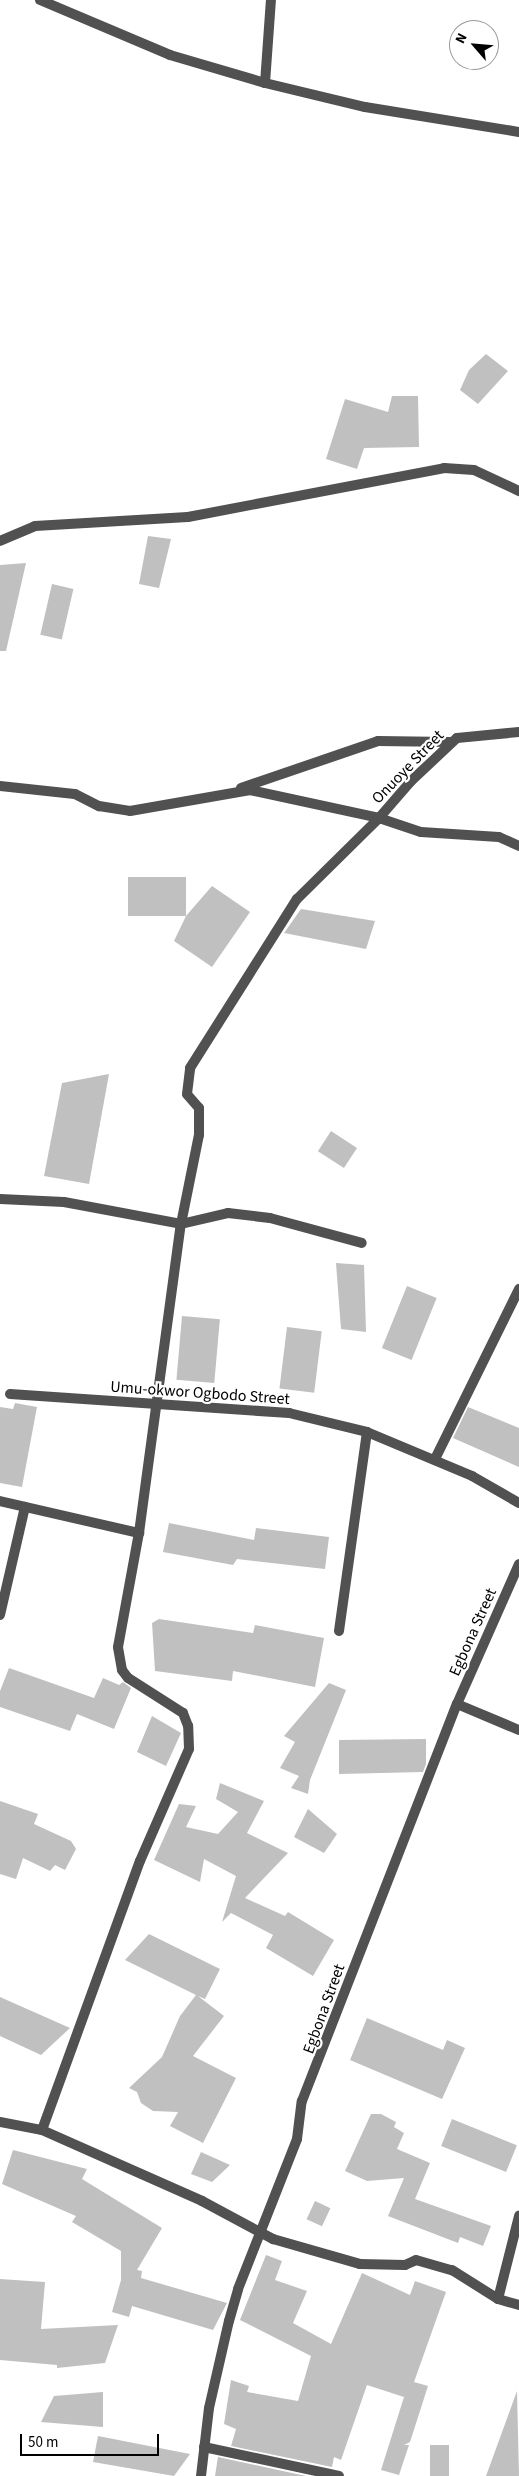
<!DOCTYPE html>
<style>
body{margin:0}
#map{position:relative;width:519px;height:2476px;overflow:hidden;background:#fff;font-family:"Source Sans 3",sans-serif}
div>[style]{position:absolute}
[style*='--x']{left:calc(var(--x)*1px);top:calc(var(--y)*1px);width:calc(var(--w)*1px);rotate:calc(var(--a)*1deg)}
.building>*{inset:0;background:#c0c0c0;transform-origin:0 0}
.minor>*{height:10px;margin:-5px;padding:0 5px;transform-origin:5px;border-radius:5px;background:#515151}
span{translate:-50% -50%;white-space:nowrap;text-align:center;line-height:1.15;-webkit-text-stroke:4.5px #fff;paint-order:stroke}
.street-label{font-size:16px;color:#000}
.north{position:absolute;left:449px;top:20px;width:50px;height:50px;box-sizing:border-box;background:#fff;border:1px solid #999;border-radius:50%;rotate:297deg;font-size:14px;font-weight:700;line-height:20px;text-align:center;color:#000}
.north::after{content:'';display:block;margin:auto;width:18px;height:22px;background:#000;clip-path:polygon(50% 0,100% 100%,50% 72%,0 100%)}
.scale{position:absolute;left:20px;top:2434px;width:139px;height:22px;box-sizing:border-box;border:2px solid #000;border-top:0;padding-left:6px;font-size:15px;line-height:18px;white-space:nowrap;color:#000;-webkit-text-stroke:4px #fff;paint-order:stroke}
</style>
<div id="map">
<div class="building">
<i style="clip-path:polygon(486px 354px,508px 371px,478px 404px,460px 390px,469px 370px)"></i>
<i style="clip-path:polygon(392px 396px,418px 396px,419px 447px,364px 448px,357px 469px,326px 459px,345px 399px,388px 412px)"></i>
<i style="clip-path:polygon(148px 536px,171px 539px,159px 588px,139px 584px)"></i>
<i style="clip-path:polygon(26px 563px,6px 651px,0 651px,0 565px)"></i>
<i style="left:52px;top:584px;width:22px;height:52px;rotate:13deg"></i>
<i style="left:128px;top:877px;width:58px;height:39px"></i>
<i style="clip-path:polygon(212px 886px,250px 912px,212px 967px,174px 941px,186px 916px)"></i>
<i style="clip-path:polygon(301px 909px,375px 921px,366px 949px,284px 933px)"></i>
<i style="clip-path:polygon(109px 1074px,89px 1184px,44px 1176px,62px 1083px)"></i>
<i style="left:331px;top:1131px;width:31px;height:24px;rotate:33deg"></i>
<i style="clip-path:polygon(336px 1263px,364px 1265px,366px 1332px,341px 1329px)"></i>
<i style="left:407px;top:1286px;width:32px;height:67px;rotate:22deg"></i>
<i style="left:182px;top:1316px;width:38px;height:64px;rotate:5deg"></i>
<i style="left:287px;top:1327px;width:35px;height:62px;rotate:7deg"></i>
<i style="clip-path:polygon(15px 1403px,37px 1407px,22px 1487px,0 1483px,0 1407px,13px 1409px)"></i>
<i style="clip-path:polygon(468px 1407px,519px 1428px,519px 1467px,453px 1438px)"></i>
<i style="clip-path:polygon(169px 1523px,254px 1540px,256px 1528px,329px 1537px,325px 1569px,237px 1559px,233px 1565px,163px 1552px)"></i>
<i style="clip-path:polygon(159px 1619px,253px 1633px,255px 1625px,324px 1638px,315px 1687px,233px 1671px,232px 1681px,155px 1671px,152px 1623px)"></i>
<i style="clip-path:polygon(9px 1668px,94px 1698px,103px 1678px,119px 1685px,123px 1682px,131px 1688px,114px 1729px,77px 1714px,70px 1731px,0 1707px,0 1691px)"></i>
<i style="clip-path:polygon(329px 1683px,346px 1690px,310px 1780px,308px 1794px,291px 1788px,299px 1776px,280px 1768px,295px 1742px,284px 1736px)"></i>
<i style="clip-path:polygon(152px 1716px,181px 1733px,166px 1766px,137px 1752px)"></i>
<i style="clip-path:polygon(426px 1739px,426px 1764px,423px 1772px,339px 1774px,339px 1740px)"></i>
<i style="clip-path:polygon(220px 1783px,264px 1801px,247px 1833px,288px 1853px,245px 1898px,285px 1916px,288px 1912px,334px 1940px,313px 1976px,266px 1948px,273px 1935px,231px 1913px,222px 1922px,236px 1876px,204px 1859px,200px 1882px,154px 1860px,179px 1804px,196px 1806px,186px 1827px,218px 1834px,238px 1812px,216px 1799px)"></i>
<i style="clip-path:polygon(0 1801px,38px 1814px,34px 1824px,71px 1841px,76px 1849px,65px 1870px,55px 1865px,50px 1871px,23px 1858px,16px 1879px,0 1874px)"></i>
<i style="clip-path:polygon(308px 1809px,337px 1834px,324px 1853px,294px 1837px)"></i>
<i style="clip-path:polygon(149px 1934px,220px 1969px,205px 1999px,198px 1996px,224px 2016px,193px 2056px,236px 2078px,203px 2143px,170px 2126px,178px 2112px,153px 2111px,141px 2103px,137px 2092px,129px 2088px,162px 2057px,180px 2016px,196px 1995px,125px 1960px)"></i>
<i style="clip-path:polygon(0 1997px,70px 2028px,41px 2055px,0 2036px)"></i>
<i style="clip-path:polygon(367px 2018px,443px 2050px,447px 2040px,465px 2048px,442px 2099px,350px 2060px)"></i>
<i style="clip-path:polygon(371px 2114px,381px 2114px,396px 2122px,394px 2127px,404px 2133px,397px 2149px,430px 2163px,415px 2199px,491px 2226px,483px 2246px,460px 2237px,458px 2243px,388px 2216px,404px 2178px,367px 2181px,345px 2171px)"></i>
<i style="left:452px;top:2119px;width:70px;height:29px;rotate:22deg"></i>
<i style="clip-path:polygon(13px 2150px,87px 2169px,82px 2179px,162px 2228px,137px 2270px,142px 2271px,141px 2278px,227px 2303px,213px 2330px,132px 2306px,129px 2317px,112px 2312px,121px 2280px,121px 2251px,72px 2222px,76px 2216px,2px 2184px)"></i>
<i style="clip-path:polygon(201px 2152px,230px 2165px,212px 2182px,191px 2174px)"></i>
<i style="left:315px;top:2201px;width:17px;height:20px;rotate:25deg"></i>
<i style="clip-path:polygon(266px 2255px,282px 2261px,275px 2280px,307px 2291px,293px 2323px,331px 2344px,362px 2273px,410px 2295px,415px 2281px,446px 2292px,414px 2382px,428px 2386px,410px 2442px,404px 2445px,409px 2445px,399px 2475px,381px 2470px,404px 2397px,367px 2385px,341px 2460px,334px 2457px,332px 2467px,231px 2446px,236px 2429px,224px 2424px,231px 2380px,249px 2386px,247px 2392px,298px 2401px,311px 2356px,240px 2320px)"></i>
<i style="clip-path:polygon(0 2279px,45px 2282px,41px 2329px,118px 2325px,105px 2363px,57px 2368px,57px 2365px,0 2360px)"></i>
<i style="clip-path:polygon(517px 2391px,519px 2476px,486px 2476px)"></i>
<i style="clip-path:polygon(103px 2392px,103px 2427px,41px 2422px,54px 2396px)"></i>
<i style="clip-path:polygon(98px 2436px,190px 2454px,174px 2476px,93px 2462px)"></i>
<i style="left:430px;top:2445px;width:19px;height:31px"></i>
<i style="clip-path:polygon(218px 2457px,306px 2476px,215px 2476px)"></i>
</div>
<div class="minor">
<i style="--x:40;--y:0;--w:141;--a:22.9"></i>
<i style="--x:170;--y:55;--w:99;--a:16.4"></i>
<i style="--x:265;--y:83;--w:103;--a:13.5"></i>
<i style="--x:365;--y:107;--w:156;--a:9.2"></i>
<i style="--x:265;--y:83;--w:83;--a:-85.9"></i>
<i style="--x:0;--y:541;--w:38;--a:-23"></i>
<i style="--x:35;--y:526;--w:153;--a:-3.4"></i>
<i style="--x:188;--y:517;--w:261;--a:-10.8"></i>
<i style="--x:444;--y:468;--w:30;--a:4"></i>
<i style="--x:474;--y:470;--w:50;--a:25"></i>
<i style="--x:0;--y:786;--w:75;--a:6.1"></i>
<i style="--x:75;--y:794;--w:27;--a:27"></i>
<i style="--x:99;--y:806;--w:31;--a:9"></i>
<i style="--x:130;--y:811;--w:122;--a:-9.9"></i>
<i style="--x:250;--y:790;--w:132;--a:12.2"></i>
<i style="--x:379;--y:818;--w:44;--a:18.4"></i>
<i style="--x:421;--y:832;--w:78;--a:3.7"></i>
<i style="--x:499;--y:837;--w:22;--a:24"></i>
<i style="--x:241;--y:788;--w:145;--a:-18.9"></i>
<i style="--x:378;--y:741;--w:72;--a:0.8"></i>
<i style="--x:0;--y:1199;--w:64;--a:2.7"></i>
<i style="--x:64;--y:1202;--w:119;--a:10.6"></i>
<i style="--x:181;--y:1224;--w:48;--a:-13.2"></i>
<i style="--x:228;--y:1213;--w:42;--a:6.8"></i>
<i style="--x:270;--y:1218;--w:95;--a:15.2"></i>
<i style="--x:10;--y:1394;--w:280;--a:3.9"></i>
<i style="--x:289;--y:1413;--w:80;--a:13.7"></i>
<i style="--x:367;--y:1432;--w:114;--a:22.7"></i>
<i style="--x:472;--y:1476;--w:54;--a:29.9"></i>
<i style="--x:435;--y:1459;--w:190;--a:-63.7"></i>
<i style="--x:0;--y:1501;--w:143;--a:13"></i>
<i style="--x:0;--y:1615;--w:111;--a:-77"></i>
<i style="--x:339;--y:1631;--w:201;--a:-82"></i>
<i style="--x:457;--y:1704;--w:67;--a:22.8"></i>
<i style="--x:0;--y:2122;--w:43;--a:10.8"></i>
<i style="--x:42;--y:2130;--w:175;--a:23.9"></i>
<i style="--x:202;--y:2201;--w:81;--a:28.2"></i>
<i style="--x:273;--y:2239;--w:91;--a:16"></i>
<i style="--x:360;--y:2264;--w:45;--a:1.3"></i>
<i style="--x:405;--y:2265;--w:12;--a:-24"></i>
<i style="--x:416;--y:2260;--w:37;--a:16"></i>
<i style="--x:452;--y:2270;--w:54;--a:32.2"></i>
<i style="--x:498;--y:2299;--w:22;--a:16"></i>
<i style="--x:42;--y:2130;--w:286;--a:-70"></i>
<i style="--x:140;--y:1861;--w:122;--a:-66.4"></i>
<i style="--x:189;--y:1749;--w:23;--a:-92"></i>
<i style="--x:188;--y:1726;--w:14;--a:-111"></i>
<i style="--x:183;--y:1713;--w:65;--a:-147.5"></i>
<i style="--x:128;--y:1678;--w:10;--a:-127"></i>
<i style="--x:122;--y:1670;--w:23;--a:-100"></i>
<i style="--x:118;--y:1647;--w:116;--a:-79.6"></i>
<i style="--x:139;--y:1533;--w:312;--a:-82.3"></i>
<i style="--x:181;--y:1224;--w:91;--a:-78.6"></i>
<i style="--x:199;--y:1135;--w:27;--a:-90"></i>
<i style="--x:199;--y:1108;--w:18;--a:-131"></i>
<i style="--x:187;--y:1094;--w:26;--a:-83"></i>
<i style="--x:190;--y:1068;--w:200;--a:-57.7"></i>
<i style="--x:297;--y:899;--w:115;--a:-44.6"></i>
<i style="--x:379;--y:818;--w:49;--a:-49.1"></i>
<i style="--x:411;--y:781;--w:63;--a:-43.1"></i>
<i style="--x:457;--y:738;--w:62;--a:-5.5"></i>
<i style="--x:498;--y:2299;--w:86;--a:-75.8"></i>
<i style="--x:204;--y:2447;--w:138;--a:12.1"></i>
<i style="--x:201;--y:2476;--w:68;--a:-83.3"></i>
<i style="--x:209;--y:2408;--w:89;--a:-77.1"></i>
<i style="--x:229;--y:2321;--w:33;--a:-74"></i>
<i style="--x:238;--y:2289;--w:161;--a:-68.5"></i>
<i style="--x:297;--y:2139;--w:38;--a:-83"></i>
<i style="--x:302;--y:2101;--w:426;--a:-68.7"></i>
<i style="--x:457;--y:1704;--w:153;--a:-66.1"></i>
</div>
<div class="street-label">
<span style="left:408px;top:767px;rotate:-46deg">Onuoye Street</span>
<span style="left:200px;top:1393px;rotate:4deg">Umu-okwor Ogbodo Street</span>
<span style="left:473px;top:1632px;rotate:-66deg">Egbona Street</span>
<span style="left:324px;top:2009px;rotate:-70deg">Egbona Street</span>
</div>
<div class="north">N</div>
<div class="scale">50 m</div>
</div>
